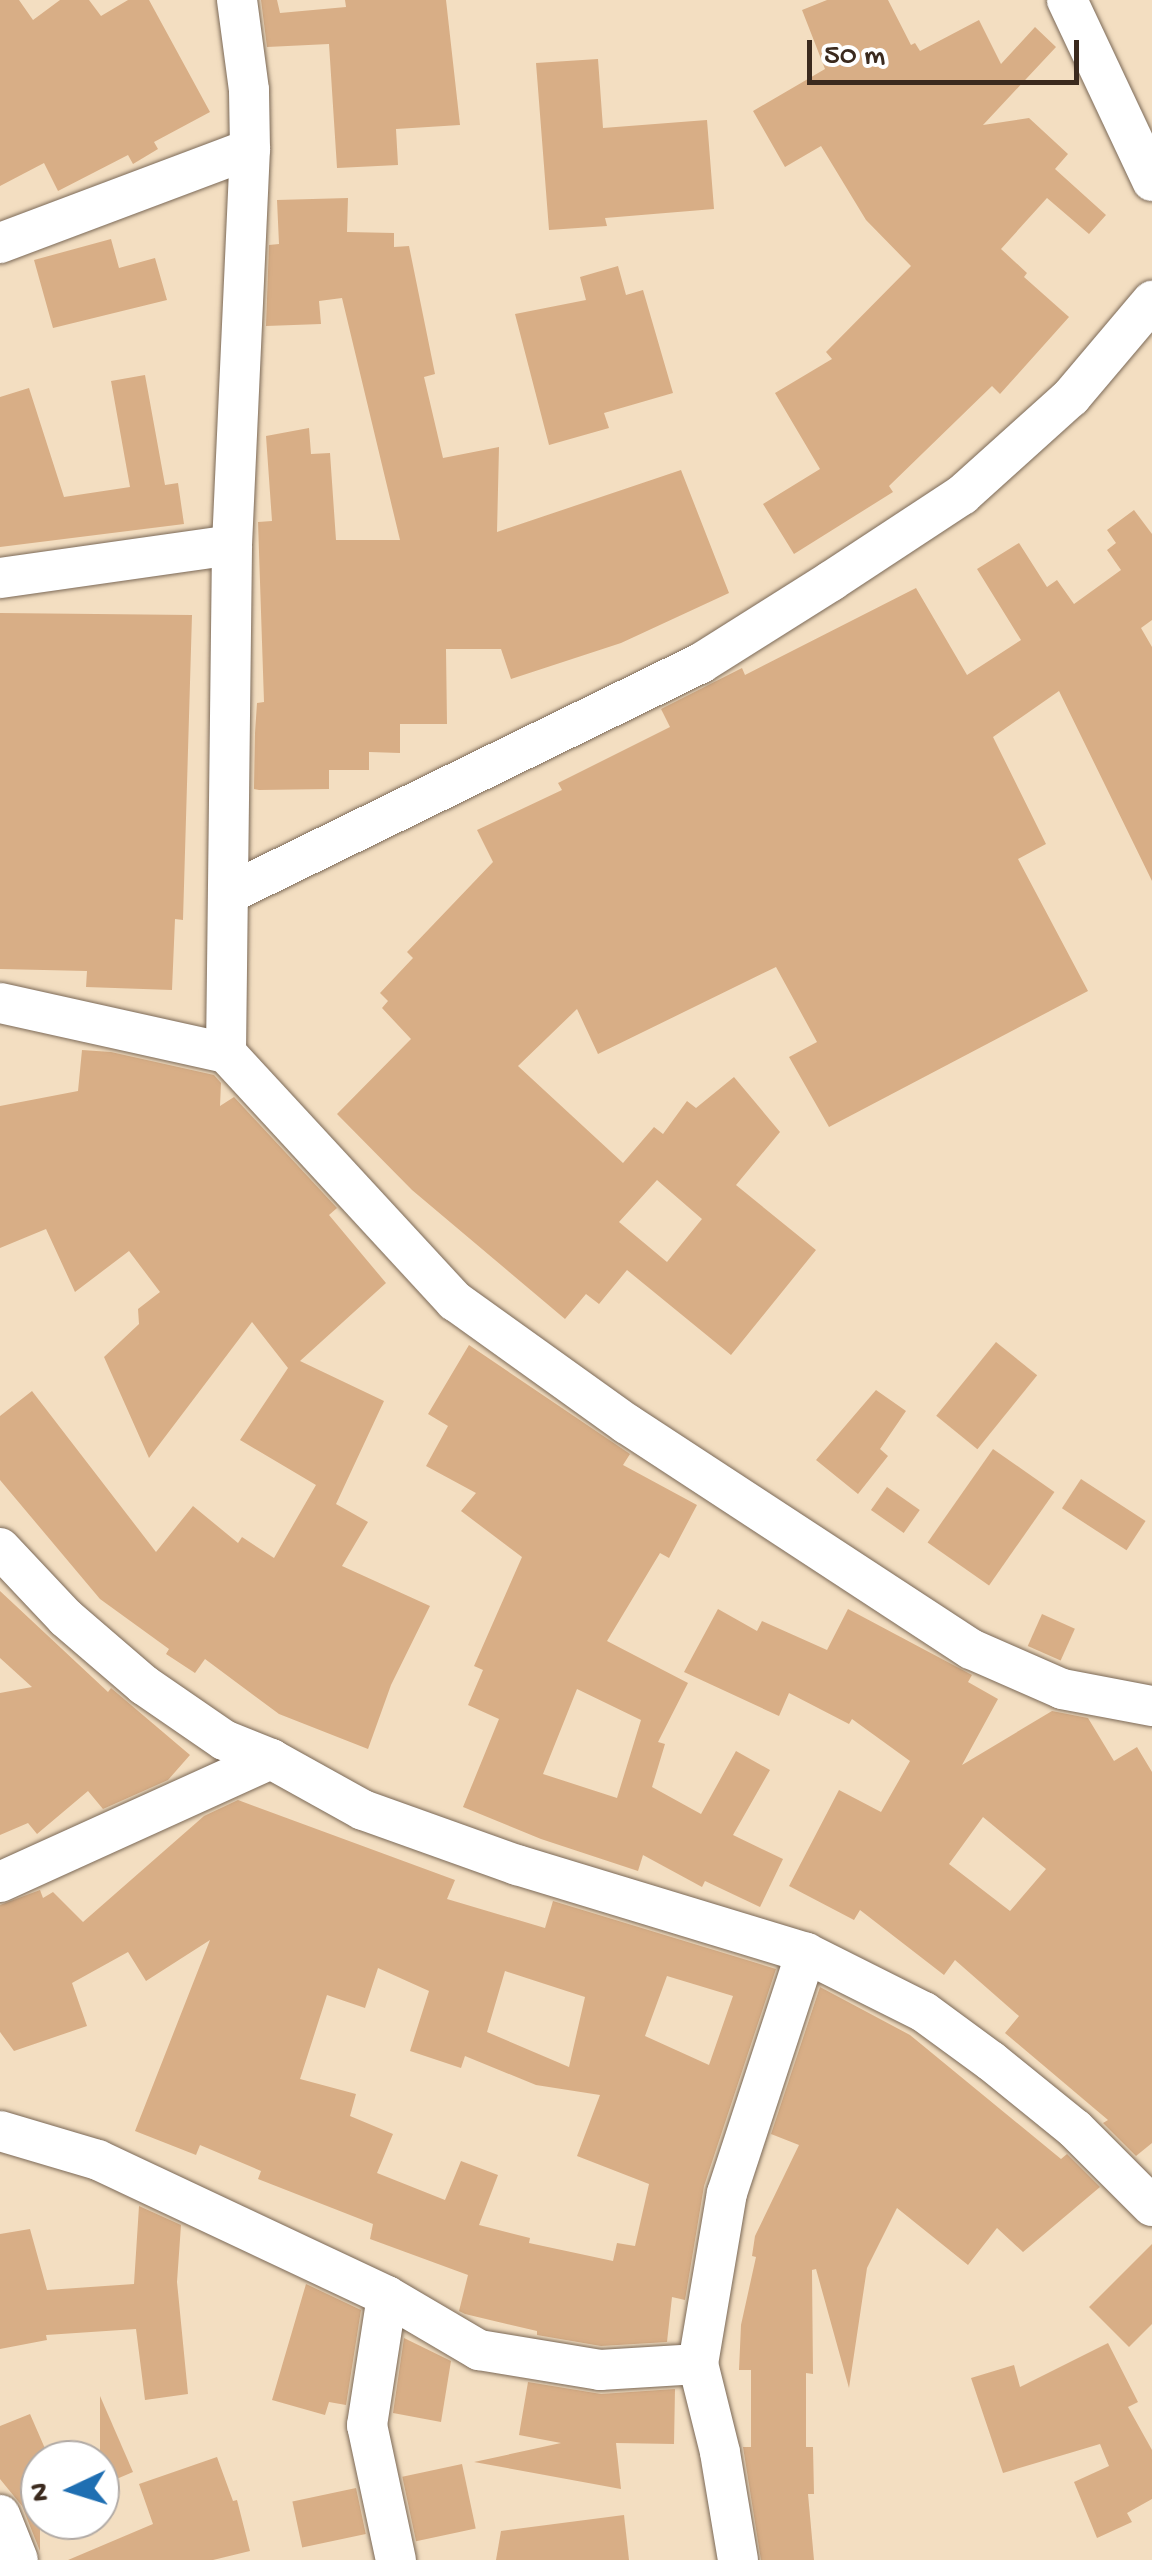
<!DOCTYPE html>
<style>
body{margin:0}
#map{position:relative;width:1152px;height:2560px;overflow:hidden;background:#f3dec1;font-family:"Gochi Hand",sans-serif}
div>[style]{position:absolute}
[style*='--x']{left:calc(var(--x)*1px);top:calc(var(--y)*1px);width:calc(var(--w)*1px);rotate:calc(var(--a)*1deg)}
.building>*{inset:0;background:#d8ae86;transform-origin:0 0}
.roads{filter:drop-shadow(0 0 2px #7b6957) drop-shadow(0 0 2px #7b6957)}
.minor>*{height:40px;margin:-20px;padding:0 20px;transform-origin:20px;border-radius:20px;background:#fff}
span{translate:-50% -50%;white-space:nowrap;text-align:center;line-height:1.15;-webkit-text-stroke:8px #fff;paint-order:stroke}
.north{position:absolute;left:20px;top:2440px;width:100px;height:100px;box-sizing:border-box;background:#fff;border:2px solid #b1aaa5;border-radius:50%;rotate:266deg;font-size:28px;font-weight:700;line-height:40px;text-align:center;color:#3b2a1e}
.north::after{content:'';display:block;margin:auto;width:35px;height:45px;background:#1f6fb2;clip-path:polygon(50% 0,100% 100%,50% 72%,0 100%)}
.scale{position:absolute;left:807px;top:40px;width:272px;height:45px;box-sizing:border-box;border:5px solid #3b2a1e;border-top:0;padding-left:12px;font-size:30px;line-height:35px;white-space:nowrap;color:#3b2a1e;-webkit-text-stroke:8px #fff;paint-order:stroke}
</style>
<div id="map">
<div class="building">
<i style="clip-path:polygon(0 0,19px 0,33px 20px,60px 0,89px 0,101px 16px,128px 0,149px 0,210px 112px,154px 142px,158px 149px,133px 164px,128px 155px,58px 191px,44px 163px,0 186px)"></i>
<i style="clip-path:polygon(261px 0,277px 0,280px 13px,346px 7px,345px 0,446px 0,460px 125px,396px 129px,398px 165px,337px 168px,329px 44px,267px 47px)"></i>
<i style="clip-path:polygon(827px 0,888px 0,911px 45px,915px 43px,920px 51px,979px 20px,1001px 64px,1035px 27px,1056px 47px,983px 125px,1029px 118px,1068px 154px,1055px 169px,1106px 215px,1089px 234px,1047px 198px,1001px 249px,1027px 273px,1024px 277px,1069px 317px,1000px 394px,992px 386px,889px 486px,893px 492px,794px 554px,763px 504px,820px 469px,775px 393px,832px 359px,826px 352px,911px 266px,866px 220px,821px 146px,785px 167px,753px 111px,825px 69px,802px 10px)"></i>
<i style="clip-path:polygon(598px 59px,603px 128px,707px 120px,714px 209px,605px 218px,607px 226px,549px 230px,536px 63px)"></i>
<i style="clip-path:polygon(348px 198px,347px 232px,394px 233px,394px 247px,409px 246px,435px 374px,424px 377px,443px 458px,499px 447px,497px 532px,681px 470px,729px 593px,621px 643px,511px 679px,501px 649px,446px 649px,447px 724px,400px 724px,400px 753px,369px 752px,369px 770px,329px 770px,329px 789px,259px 790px,254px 789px,255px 733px,257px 703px,264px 702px,258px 522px,272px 521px,266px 436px,309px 428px,311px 454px,330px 453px,336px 540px,400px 540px,342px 298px,319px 301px,321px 324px,266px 326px,269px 245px,279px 244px,277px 200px)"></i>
<i style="clip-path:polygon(111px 239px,119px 268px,155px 258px,167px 300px,53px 328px,34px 260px)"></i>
<i style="clip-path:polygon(618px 266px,626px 295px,643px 290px,673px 393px,604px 413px,609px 428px,549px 445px,515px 314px,586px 300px,580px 277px)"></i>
<i style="clip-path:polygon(145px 375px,165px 485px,178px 483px,184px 524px,0 547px,0 397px,29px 388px,64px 497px,130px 487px,111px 381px)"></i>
<i style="clip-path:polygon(evenodd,1134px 510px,1152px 534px,1152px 620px,1141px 628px,1152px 647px,1152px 881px,1059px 691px,993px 737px,1046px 844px,1018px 859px,1088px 991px,829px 1127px,789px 1057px,817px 1042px,776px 967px,598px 1054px,577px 1009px,518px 1066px,623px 1163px,654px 1127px,663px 1134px,687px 1101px,696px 1108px,734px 1077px,780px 1132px,736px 1185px,816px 1250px,731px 1355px,627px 1270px,599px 1304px,586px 1294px,565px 1319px,412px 1190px,337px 1114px,411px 1039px,382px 1008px,388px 1001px,380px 993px,413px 958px,407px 952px,493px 862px,477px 830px,562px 790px,558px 783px,670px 727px,661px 709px,742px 668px,745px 675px,916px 588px,967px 675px,1021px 640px,977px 569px,1019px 543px,1047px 587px,1057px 580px,1074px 604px,1121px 570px,1107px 550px,1116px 543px,1107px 530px,1134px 510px,657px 1180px,702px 1219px,667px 1262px,619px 1222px,657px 1180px)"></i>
<i style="clip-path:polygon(0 613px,192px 615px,183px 920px,175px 919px,172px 990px,86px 987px,87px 971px,0 969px)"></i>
<i style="clip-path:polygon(82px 1050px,111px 1052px,214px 1075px,221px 1083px,220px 1106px,234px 1097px,337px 1208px,329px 1215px,386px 1283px,300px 1361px,384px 1401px,336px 1504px,368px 1522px,342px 1566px,430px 1606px,391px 1685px,368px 1749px,279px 1714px,205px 1659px,195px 1673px,166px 1654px,169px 1649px,100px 1599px,0 1480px,0 1416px,32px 1391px,156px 1552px,193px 1506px,238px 1543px,242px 1537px,274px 1558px,316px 1485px,240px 1440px,288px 1368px,252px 1322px,149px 1458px,104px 1357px,139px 1324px,138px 1309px,160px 1292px,129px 1251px,75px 1292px,46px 1229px,0 1248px,0 1106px,78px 1091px)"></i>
<i style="left:996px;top:1342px;width:53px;height:95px;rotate:39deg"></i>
<i style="clip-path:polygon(evenodd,469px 1345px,630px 1454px,623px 1465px,697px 1505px,669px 1558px,660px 1553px,607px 1641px,688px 1683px,658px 1742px,665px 1744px,652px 1787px,701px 1814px,736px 1751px,770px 1770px,733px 1835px,783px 1859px,760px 1907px,705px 1881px,702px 1887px,643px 1855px,638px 1871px,541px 1839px,463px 1807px,499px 1719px,468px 1705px,483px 1670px,474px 1666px,522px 1557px,461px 1511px,476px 1493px,426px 1466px,448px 1426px,428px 1414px,469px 1345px,577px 1689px,641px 1720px,617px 1798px,543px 1774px,577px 1689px)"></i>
<i style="clip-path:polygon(876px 1390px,906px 1411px,880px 1449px,888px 1456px,858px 1494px,816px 1460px)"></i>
<i style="left:993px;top:1449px;width:75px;height:114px;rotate:35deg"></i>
<i style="left:1081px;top:1479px;width:77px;height:35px;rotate:33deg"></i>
<i style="left:887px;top:1487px;width:40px;height:28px;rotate:35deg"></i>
<i style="clip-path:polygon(0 1591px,108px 1692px,111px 1688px,190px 1755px,168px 1780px,103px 1809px,88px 1791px,37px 1834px,28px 1823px,0 1835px,0 1693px,32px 1687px,0 1658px)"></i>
<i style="clip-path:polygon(evenodd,718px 1609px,757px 1631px,762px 1621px,827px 1650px,848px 1609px,972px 1675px,968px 1682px,998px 1699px,962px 1765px,1052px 1711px,1088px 1718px,1114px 1761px,1137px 1747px,1152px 1772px,1152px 2143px,1136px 2156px,1103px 2123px,1108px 2120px,1005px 2033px,1019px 2016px,955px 1960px,944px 1975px,860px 1910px,854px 1920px,789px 1886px,839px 1790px,881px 1812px,910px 1761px,852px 1719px,849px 1724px,789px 1693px,779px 1716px,684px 1672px,718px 1609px,983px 1817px,1046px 1869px,1010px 1911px,949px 1864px,983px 1817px)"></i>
<i style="left:1042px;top:1614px;width:36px;height:35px;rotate:24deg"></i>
<i style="clip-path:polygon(evenodd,238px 1800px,455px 1880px,447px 1899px,545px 1928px,553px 1901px,776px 1969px,704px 2186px,685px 2300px,672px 2297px,667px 2342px,601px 2346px,537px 2335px,537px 2331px,465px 2314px,459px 2311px,468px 2275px,370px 2239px,373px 2224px,258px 2179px,261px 2171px,200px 2145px,196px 2155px,135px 2131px,210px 1940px,146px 1981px,128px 1952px,72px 1983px,87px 2026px,14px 2051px,0 2032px,0 1905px,40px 1890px,43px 1898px,53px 1892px,83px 1922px,204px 1816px,238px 1800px,378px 1968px,429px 1991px,410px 2051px,461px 2068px,465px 2056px,536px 2085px,600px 2095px,577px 2156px,649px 2184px,635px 2246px,617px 2243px,613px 2261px,529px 2243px,530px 2238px,479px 2225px,498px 2175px,461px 2161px,445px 2200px,377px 2173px,393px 2134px,350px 2116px,356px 2094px,300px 2079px,327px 1995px,365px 2008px,378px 1968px,238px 1800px,505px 1971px,585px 1997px,569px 2067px,487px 2032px,505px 1971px,238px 1800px,667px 1976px,733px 1996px,709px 2065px,645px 2036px,667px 1976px)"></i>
<i style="clip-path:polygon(820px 1987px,910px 2035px,1061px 2159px,1067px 2154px,1100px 2187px,1023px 2252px,997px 2228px,968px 2265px,897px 2208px,867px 2268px,849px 2388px,816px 2269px,812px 2270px,813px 2374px,806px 2373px,806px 2447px,813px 2447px,814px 2494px,808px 2494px,814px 2560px,761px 2560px,743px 2447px,751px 2447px,751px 2370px,739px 2370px,741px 2325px,756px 2257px,752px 2256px,755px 2236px,799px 2145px,771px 2134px)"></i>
<i style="clip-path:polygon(139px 2206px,181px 2225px,177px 2282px,188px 2394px,145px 2400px,136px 2329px,46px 2335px,47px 2340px,0 2349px,0 2234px,30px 2229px,47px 2290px,134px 2284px)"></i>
<i style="clip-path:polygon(1152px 2244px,1152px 2324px,1129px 2347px,1089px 2307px)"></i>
<i style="clip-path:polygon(306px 2284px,361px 2310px,346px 2405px,329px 2402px,325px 2415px,272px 2400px)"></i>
<i style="clip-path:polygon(404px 2338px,451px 2361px,441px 2422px,393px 2413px)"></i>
<i style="clip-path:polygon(1108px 2343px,1138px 2402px,1128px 2407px,1152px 2450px,1152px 2499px,1127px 2513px,1132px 2522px,1097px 2538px,1074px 2482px,1109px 2466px,1100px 2444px,1003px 2473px,971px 2378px,1014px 2365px,1020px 2387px)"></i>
<i style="clip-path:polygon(528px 2382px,601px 2394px,675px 2389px,674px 2444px,616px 2443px,621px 2489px,474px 2462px,561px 2443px,519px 2435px)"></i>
<i style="clip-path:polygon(100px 2396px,133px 2472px,100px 2486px)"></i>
<i style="clip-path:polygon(30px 2414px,50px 2460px,40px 2460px,40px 2551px,22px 2506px,0 2479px,0 2426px)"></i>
<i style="clip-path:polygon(217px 2457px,233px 2501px,237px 2500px,250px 2551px,213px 2560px,68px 2560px,153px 2524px,139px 2484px)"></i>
<i style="left:462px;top:2464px;width:66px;height:61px;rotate:78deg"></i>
<i style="left:356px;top:2488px;width:47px;height:65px;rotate:78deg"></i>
<i style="clip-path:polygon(624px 2515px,629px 2560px,496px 2560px,501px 2531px)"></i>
</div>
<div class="roads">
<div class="minor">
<i style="--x:1067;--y:0;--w:200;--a:64.8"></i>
<i style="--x:0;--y:243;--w:267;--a:-20.6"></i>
<i style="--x:0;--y:578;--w:234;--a:-8.1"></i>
<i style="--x:230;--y:893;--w:524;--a:-26.03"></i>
<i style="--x:701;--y:663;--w:154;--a:-32.2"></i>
<i style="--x:831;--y:581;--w:157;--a:-33.3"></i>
<i style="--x:962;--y:495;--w:147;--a:-42"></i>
<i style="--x:1071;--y:397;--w:126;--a:-49.8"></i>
<i style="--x:0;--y:1003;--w:231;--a:12.5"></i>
<i style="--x:226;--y:1053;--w:338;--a:47.3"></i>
<i style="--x:455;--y:1301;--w:211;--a:35.6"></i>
<i style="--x:627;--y:1424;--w:411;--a:33.2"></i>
<i style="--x:971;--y:1649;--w:99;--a:23.7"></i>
<i style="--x:1062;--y:1689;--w:92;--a:10.7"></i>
<i style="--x:226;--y:1053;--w:508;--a:-89.32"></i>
<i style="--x:232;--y:545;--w:396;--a:-87.4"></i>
<i style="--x:250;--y:149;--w:59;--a:-91"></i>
<i style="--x:249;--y:90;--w:91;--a:-97.6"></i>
<i style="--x:0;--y:1548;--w:96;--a:46.7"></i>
<i style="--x:66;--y:1618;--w:103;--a:40.7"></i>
<i style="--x:144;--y:1685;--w:97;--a:34.5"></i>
<i style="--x:224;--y:1740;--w:51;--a:22"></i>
<i style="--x:271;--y:1759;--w:105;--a:29"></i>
<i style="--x:363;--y:1810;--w:164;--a:19.7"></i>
<i style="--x:517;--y:1865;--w:302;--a:16.9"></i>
<i style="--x:806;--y:1953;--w:132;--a:26.6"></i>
<i style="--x:924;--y:2012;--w:83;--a:36.2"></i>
<i style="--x:991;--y:2061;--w:108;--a:39"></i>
<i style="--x:1075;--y:2129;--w:109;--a:45"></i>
<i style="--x:0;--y:1882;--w:298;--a:-24.4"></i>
<i style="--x:0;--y:2131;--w:102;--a:16.5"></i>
<i style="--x:98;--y:2160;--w:319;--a:25.2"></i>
<i style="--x:387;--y:2296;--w:107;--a:30.4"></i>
<i style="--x:479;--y:2350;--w:123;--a:9.4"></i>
<i style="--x:600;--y:2370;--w:98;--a:-3.5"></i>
<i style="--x:387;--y:2296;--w:131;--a:98.8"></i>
<i style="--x:367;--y:2425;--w:138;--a:77.9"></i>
<i style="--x:0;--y:2515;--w:48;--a:68.2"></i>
<i style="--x:738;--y:2560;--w:109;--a:-99.5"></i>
<i style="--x:720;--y:2452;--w:91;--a:-104"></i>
<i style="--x:698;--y:2364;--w:173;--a:-80.4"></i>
<i style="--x:727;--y:2193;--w:253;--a:-71.8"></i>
</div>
</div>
<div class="north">N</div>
<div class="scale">50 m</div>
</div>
